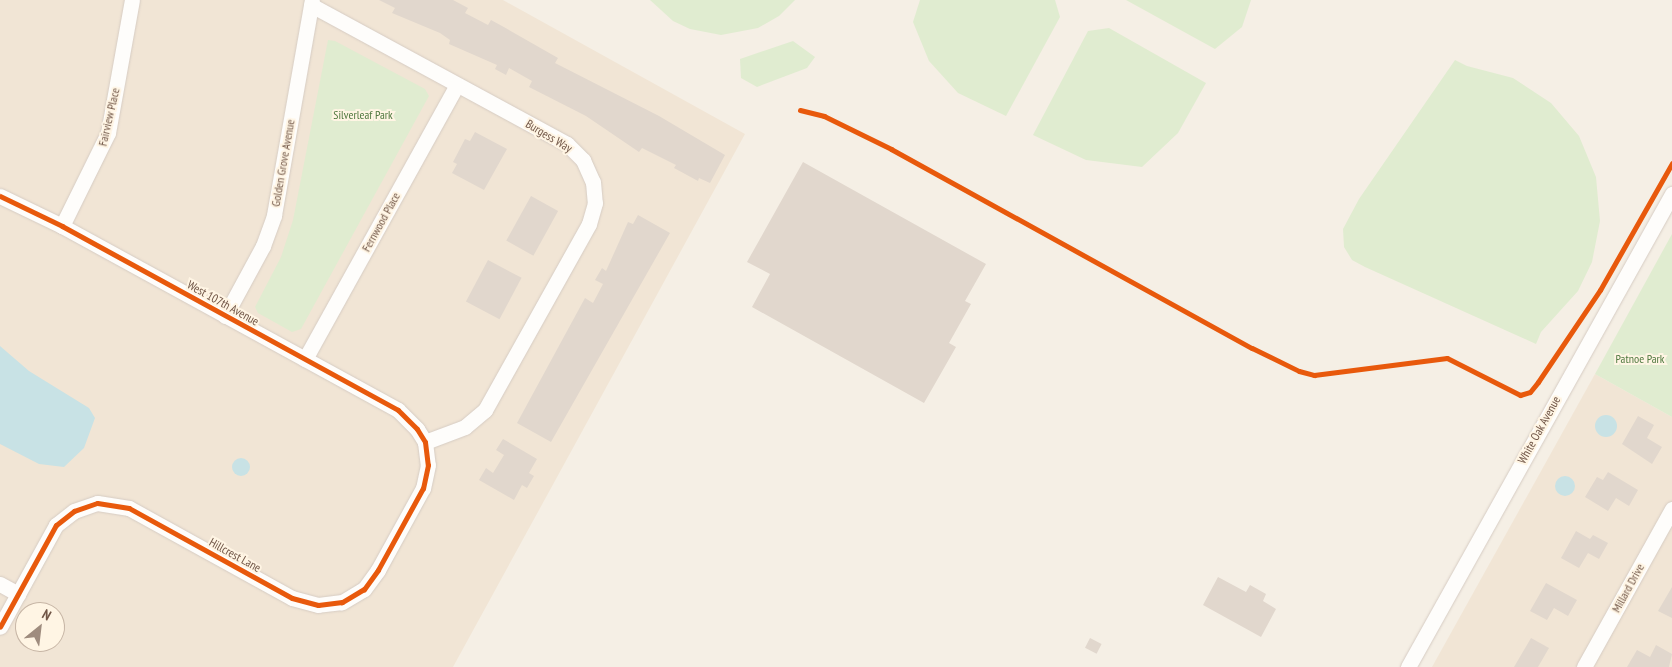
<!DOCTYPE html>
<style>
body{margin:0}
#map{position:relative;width:1672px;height:667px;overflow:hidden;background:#f5efe5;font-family:"PT Sans Narrow",sans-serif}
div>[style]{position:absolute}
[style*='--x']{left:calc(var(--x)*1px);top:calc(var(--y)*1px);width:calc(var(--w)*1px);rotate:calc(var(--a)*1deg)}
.residential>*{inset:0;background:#f1e5d5}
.green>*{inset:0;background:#e0ecd0}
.water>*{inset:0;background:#c8e2e5}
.round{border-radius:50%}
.building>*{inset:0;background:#e1d7cd;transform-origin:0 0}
.roads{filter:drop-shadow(0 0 1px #d6ccc3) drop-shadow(0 0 1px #d6ccc3)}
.minor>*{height:15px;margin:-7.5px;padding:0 7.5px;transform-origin:7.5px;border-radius:7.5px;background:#fefdfb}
.cycleway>*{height:5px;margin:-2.5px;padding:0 2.5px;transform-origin:2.5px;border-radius:2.5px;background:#e8590c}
span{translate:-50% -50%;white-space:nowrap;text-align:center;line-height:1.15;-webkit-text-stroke:4px #fff5e4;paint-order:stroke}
.park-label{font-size:12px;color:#4f783f}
.street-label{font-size:12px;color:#715647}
.north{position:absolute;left:15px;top:602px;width:50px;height:50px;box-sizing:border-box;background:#fff5e4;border:1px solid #c6b5a5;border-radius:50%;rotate:29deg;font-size:14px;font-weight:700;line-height:20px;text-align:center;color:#715647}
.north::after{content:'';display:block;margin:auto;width:18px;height:22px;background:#9f8c7e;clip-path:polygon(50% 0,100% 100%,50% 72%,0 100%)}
</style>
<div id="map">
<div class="residential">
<i style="clip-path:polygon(evenodd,0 0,503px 0,745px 134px,453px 667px,0 667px,0 0,25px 612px,55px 612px,55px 642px,25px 642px,25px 612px)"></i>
<i style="clip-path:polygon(1595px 374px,1672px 417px,1672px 667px,1432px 667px)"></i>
</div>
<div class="green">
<i style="clip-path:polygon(650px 0,795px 0,779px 16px,758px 28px,721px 35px,690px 29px,673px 21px)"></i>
<i style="clip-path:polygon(920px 0,1055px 0,1060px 17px,1006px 116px,958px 93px,929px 61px,913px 22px)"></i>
<i style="clip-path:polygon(1126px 0,1251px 0,1242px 27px,1215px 49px)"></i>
<i style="clip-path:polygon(1109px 28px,1206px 83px,1178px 133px,1142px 167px,1086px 160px,1033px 135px,1088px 31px)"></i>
<i style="clip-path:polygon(328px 40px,335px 41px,425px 89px,429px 96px,301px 329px,292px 332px,258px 313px,255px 307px,281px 257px,293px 220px)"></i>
<i style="clip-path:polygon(793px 41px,815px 57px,807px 68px,757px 87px,741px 78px,740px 59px)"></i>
<i style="clip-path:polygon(1455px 60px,1467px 66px,1513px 78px,1551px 103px,1579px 136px,1596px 177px,1600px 221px,1592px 262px,1578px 291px,1541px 332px,1536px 344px,1365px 267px,1352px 260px,1344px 247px,1343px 229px,1359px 199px)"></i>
<i style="clip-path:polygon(1672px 234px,1672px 417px,1595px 374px)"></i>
</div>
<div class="water">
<i style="clip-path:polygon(0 346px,29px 371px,89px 408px,95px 418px,84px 448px,64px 467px,39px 464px,0 444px)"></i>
<i class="round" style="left:1595px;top:415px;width:22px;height:22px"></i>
<i class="round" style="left:232px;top:458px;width:18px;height:18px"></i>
<i class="round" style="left:1555px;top:476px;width:20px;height:20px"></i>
</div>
<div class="building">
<i style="clip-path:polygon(379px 0,453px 0,468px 8px,465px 13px,488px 25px,491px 20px,502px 26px,558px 58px,555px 63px,659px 116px,725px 155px,710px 183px,699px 178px,698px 181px,674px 168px,676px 165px,642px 148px,639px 152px,586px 116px,529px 87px,532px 81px,509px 68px,506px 75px,495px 69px,497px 65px,449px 44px,450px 40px,440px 33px,392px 13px,395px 8px)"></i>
<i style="clip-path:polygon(475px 132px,507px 149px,484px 190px,452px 173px,457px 164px,453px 162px,465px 139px,470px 141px)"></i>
<i style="clip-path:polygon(803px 162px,986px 264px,965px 301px,971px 304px,949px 343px,956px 347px,924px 403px,752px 307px,770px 274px,747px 262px)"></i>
<i style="left:531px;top:196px;width:31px;height:51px;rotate:29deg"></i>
<i style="clip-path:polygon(638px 215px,670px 233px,551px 442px,517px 423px,585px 298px,593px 303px,603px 284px,595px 280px,602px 268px,606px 271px,628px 222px,633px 224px)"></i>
<i style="left:488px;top:260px;width:38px;height:47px;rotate:28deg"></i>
<i style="clip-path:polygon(1638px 416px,1654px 425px,1647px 438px,1662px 447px,1652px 464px,1622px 444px)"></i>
<i style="clip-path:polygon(503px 439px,537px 459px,529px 473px,534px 476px,527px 488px,522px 485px,514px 500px,479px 480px,486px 468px,493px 473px,504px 455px,496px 450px)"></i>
<i style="clip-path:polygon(1608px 472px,1638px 490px,1629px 506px,1616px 498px,1608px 511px,1585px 497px,1597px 477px,1603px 480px)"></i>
<i style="clip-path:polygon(1576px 531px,1590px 539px,1593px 535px,1608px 543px,1599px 559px,1588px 553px,1579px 568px,1561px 558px)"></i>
<i style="clip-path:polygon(1218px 577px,1246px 592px,1250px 585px,1266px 594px,1263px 601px,1276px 609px,1261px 637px,1203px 605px)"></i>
<i style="clip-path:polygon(1546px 583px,1577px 600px,1568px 616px,1554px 608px,1547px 620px,1530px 611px)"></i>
<i style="clip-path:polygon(1672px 587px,1672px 618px,1658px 611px)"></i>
<i style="left:1090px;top:638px;width:13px;height:11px;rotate:27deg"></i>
<i style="clip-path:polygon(1531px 638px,1549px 648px,1538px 667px,1514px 667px)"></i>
<i style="clip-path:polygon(1656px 645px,1672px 654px,1669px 667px,1627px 667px,1637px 650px,1650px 657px)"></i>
</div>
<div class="roads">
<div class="minor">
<i style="--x:311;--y:5;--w:291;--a:28.5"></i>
<i style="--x:567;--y:144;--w:23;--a:45"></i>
<i style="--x:583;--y:160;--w:24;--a:66"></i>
<i style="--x:593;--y:182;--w:21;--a:85"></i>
<i style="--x:595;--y:203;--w:22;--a:106"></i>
<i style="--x:589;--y:224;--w:213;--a:119.2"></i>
<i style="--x:485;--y:410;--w:26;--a:140"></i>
<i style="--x:465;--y:427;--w:43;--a:159.4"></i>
<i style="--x:0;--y:196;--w:69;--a:25.8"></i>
<i style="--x:62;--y:226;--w:383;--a:28.7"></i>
<i style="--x:398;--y:410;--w:27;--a:45"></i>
<i style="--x:417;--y:429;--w:15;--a:58"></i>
<i style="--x:425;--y:442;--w:23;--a:83"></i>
<i style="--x:428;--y:465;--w:24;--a:102"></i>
<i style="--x:423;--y:488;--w:94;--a:118.8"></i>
<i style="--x:378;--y:570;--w:24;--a:126"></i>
<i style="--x:364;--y:589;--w:26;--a:149"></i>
<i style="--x:342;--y:602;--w:24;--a:173"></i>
<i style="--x:318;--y:605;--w:27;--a:-165"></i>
<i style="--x:292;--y:598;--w:186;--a:-151.1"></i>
<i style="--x:129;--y:508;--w:32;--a:-171"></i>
<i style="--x:97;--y:503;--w:24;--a:161"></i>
<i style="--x:74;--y:511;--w:23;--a:142"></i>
<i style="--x:56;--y:525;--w:116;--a:118.8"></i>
<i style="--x:62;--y:226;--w:104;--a:-63.7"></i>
<i style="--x:108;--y:133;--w:135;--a:-79.8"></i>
<i style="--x:225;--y:316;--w:80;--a:-61.5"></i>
<i style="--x:263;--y:246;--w:33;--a:-70"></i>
<i style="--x:274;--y:215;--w:218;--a:-80"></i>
<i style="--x:305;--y:359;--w:313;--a:-61"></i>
<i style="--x:0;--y:584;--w:21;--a:29"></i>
<i style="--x:1408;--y:667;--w:542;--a:-60.83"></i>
<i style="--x:1584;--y:667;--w:181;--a:-60.9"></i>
</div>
</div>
<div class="cycleway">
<i style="--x:800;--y:110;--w:25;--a:14"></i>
<i style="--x:824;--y:116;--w:75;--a:26.2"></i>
<i style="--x:891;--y:149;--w:412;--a:28.9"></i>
<i style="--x:1252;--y:348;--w:52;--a:26.1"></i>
<i style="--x:1299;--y:371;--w:16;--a:15"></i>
<i style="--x:1314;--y:375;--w:134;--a:-7.3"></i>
<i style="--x:1447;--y:358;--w:82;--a:26.9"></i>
<i style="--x:1520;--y:395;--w:10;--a:-17"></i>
<i style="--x:1530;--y:392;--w:13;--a:-51"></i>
<i style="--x:1538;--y:382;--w:111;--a:-56"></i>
<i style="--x:1600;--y:290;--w:146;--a:-60.4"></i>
<i style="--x:0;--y:196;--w:69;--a:25.8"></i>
<i style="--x:62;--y:226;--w:383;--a:28.7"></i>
<i style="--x:398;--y:410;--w:27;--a:45"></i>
<i style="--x:417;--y:429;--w:15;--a:58"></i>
<i style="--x:425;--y:442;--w:23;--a:83"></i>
<i style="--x:428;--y:465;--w:24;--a:102"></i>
<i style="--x:423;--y:488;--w:94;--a:118.8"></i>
<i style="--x:378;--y:570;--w:24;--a:126"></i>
<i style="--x:364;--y:589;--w:26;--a:149"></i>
<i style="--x:342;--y:602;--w:24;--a:173"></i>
<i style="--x:318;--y:605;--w:27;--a:-165"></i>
<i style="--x:292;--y:598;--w:186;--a:-151.1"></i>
<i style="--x:129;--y:508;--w:32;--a:-171"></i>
<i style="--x:97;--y:503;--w:24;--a:161"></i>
<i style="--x:74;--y:511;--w:23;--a:142"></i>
<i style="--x:56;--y:525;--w:116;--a:118.8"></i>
</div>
<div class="park-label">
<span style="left:363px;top:115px">Silverleaf Park</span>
<span style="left:1640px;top:359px">Patnoe Park</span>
</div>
<div class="street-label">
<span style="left:109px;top:117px;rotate:-77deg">Fairview Place</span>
<span style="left:549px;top:136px;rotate:31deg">Burgess Way</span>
<span style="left:283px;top:163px;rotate:-80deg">Golden Grove Avenue</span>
<span style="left:381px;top:222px;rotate:-61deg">Fernwood Place</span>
<span style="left:223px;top:303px;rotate:29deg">West 107th Avenue</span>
<span style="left:1539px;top:430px;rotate:-61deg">White Oak Avenue</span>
<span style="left:235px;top:555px;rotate:29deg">Hillcrest Lane</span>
<span style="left:1628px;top:588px;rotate:-61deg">Millard Drive</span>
</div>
<div class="north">N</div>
</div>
